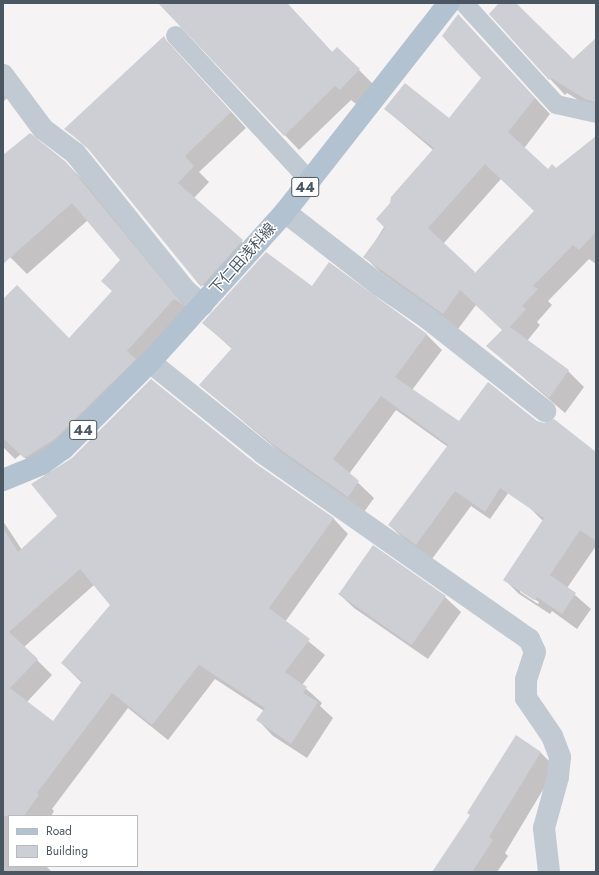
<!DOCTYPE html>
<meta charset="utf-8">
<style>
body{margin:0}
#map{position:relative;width:599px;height:875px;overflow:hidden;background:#f5f3f3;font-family:Jost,"Noto Sans JP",sans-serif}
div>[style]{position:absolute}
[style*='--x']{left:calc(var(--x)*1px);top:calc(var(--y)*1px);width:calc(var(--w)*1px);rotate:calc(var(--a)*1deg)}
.shadow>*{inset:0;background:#0003}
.building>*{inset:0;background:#cdcfd5;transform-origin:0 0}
.lane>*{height:19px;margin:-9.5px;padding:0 9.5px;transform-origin:9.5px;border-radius:9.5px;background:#c1cad2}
.street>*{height:22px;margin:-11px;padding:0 11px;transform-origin:11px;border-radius:11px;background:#c1cad2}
.primary>*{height:22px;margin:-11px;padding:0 11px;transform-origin:11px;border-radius:11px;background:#b3c2d1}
span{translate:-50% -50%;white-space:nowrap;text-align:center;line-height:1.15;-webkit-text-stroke:3px #fff;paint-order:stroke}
.shield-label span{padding:1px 3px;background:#fff;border:1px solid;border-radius:3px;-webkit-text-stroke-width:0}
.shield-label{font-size:14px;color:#4a5661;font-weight:700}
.street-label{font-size:15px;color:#4a5661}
.frame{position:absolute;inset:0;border:4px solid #4a5661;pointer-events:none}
.legend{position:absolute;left:8px;top:815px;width:130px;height:52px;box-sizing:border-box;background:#fff;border:1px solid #b7bbc0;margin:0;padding:5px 7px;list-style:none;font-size:12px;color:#4a5661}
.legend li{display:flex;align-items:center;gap:8px;height:20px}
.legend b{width:20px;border:1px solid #b7bbc0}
</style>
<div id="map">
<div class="shadow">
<i style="clip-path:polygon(159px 3px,287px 3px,333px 53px,337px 48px,374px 85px,356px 104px,351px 100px,299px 150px)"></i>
<i style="clip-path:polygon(501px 3px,514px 3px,573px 61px,596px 39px,596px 111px,567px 93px,565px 95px,490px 14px)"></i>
<i style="clip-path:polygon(473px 31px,550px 114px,501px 179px,443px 244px,475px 274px,596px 167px,596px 264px,589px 259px,548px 301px,552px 305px,537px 322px,540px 325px,527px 341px,568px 371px,584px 387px,565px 413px,487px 346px,503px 330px,476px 305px,458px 329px,380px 272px,365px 257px,433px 150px,385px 109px,450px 119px,482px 78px)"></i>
<i style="clip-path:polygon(164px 38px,246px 128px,199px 172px,209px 182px,194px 198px,257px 256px,217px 302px,94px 154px,66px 129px)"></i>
<i style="clip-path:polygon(3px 84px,8px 97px,3px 102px)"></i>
<i style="clip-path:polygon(3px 156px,66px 163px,83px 180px,196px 318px,41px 474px,21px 454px,15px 459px,3px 447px,3px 300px,70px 340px,113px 292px,121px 260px,88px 220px,27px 274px,3px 250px)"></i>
<i style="clip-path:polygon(330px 264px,427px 335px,442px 350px,412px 390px,459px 423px,549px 435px,490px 519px,471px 506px,432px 559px,405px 540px,389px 525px,448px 447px,396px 410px,349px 474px,374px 498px,364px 512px,287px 458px,200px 385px,232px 349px,204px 323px,312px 287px)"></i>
<i style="clip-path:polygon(evenodd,596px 453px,596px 546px,567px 588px,591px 609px,577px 629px,552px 611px,550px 614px,519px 594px,505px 580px,543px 521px,526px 504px,596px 453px,520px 590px,539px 602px,538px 604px,520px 592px,520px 590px)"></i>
<i style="clip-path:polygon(evenodd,255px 464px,333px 518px,348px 534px,285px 622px,325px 655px,302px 685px,322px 703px,320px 706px,333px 718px,307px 758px,273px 736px,258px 720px,264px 711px,215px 679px,168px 740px,128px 708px,52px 809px,54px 811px,51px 816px,9px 816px,9px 866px,46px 866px,52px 872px,3px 872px,3px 521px,22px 550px,255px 464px,94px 585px,111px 605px,62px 663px,82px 683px,53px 722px,27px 702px,52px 675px,24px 647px,94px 585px)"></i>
<i style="clip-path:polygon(338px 593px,445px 597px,461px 612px,428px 659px,354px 608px)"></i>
<i style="clip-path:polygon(540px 752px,556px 768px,505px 853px,508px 856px,497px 872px,435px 872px)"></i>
</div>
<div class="building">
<i style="clip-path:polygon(158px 3px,287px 3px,332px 52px,337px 47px,360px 69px,340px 90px,335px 86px,284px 136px)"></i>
<i style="clip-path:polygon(499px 3px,516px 3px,573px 59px,596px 38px,596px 102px,585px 99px,551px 78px,549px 80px,489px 14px)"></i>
<i style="clip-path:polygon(evenodd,458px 14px,535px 98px,508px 132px,548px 169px,552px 164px,556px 168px,596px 136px,596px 232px,579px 250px,573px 245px,533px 286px,538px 289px,522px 306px,526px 309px,510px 327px,569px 370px,549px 398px,486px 346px,502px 330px,460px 290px,443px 314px,363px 257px,385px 228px,376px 219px,390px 203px,391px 197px,434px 148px,384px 109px,405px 83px,449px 118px,481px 78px,442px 36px,458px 14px,485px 164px,534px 211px,472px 276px,475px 272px,428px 228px,485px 164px)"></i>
<i style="clip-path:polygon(164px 36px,167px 42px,231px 112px,185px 156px,194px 166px,178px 183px,243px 240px,201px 287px,85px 145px,64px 129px)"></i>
<i style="clip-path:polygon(30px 133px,66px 162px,184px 306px,174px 299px,127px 351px,136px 359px,55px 439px,24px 458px,3px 438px,3px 299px,17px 285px,69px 338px,112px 291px,101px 281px,120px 260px,72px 203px,3px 264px,3px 155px)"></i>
<i style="clip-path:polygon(266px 252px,312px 286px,329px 262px,427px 334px,395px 377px,459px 421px,488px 382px,537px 421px,544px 423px,554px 419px,596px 452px,596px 541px,580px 530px,550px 575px,576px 593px,562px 614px,537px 597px,534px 600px,503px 580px,544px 518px,500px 488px,485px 512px,455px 491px,416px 545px,388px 525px,448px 445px,381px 396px,333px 459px,359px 481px,348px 497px,271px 443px,199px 385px,232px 348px,202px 323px)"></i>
<i style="clip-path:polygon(evenodd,151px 379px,255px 463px,334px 518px,269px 608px,310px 639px,285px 672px,307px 687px,303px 693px,318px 702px,291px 744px,256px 720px,265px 708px,199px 665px,152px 725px,112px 693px,37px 793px,39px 795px,24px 816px,3px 816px,3px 528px,18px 552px,57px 516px,31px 484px,72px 458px,151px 379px,80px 569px,110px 605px,61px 663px,82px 681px,53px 721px,10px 688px,38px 659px,9px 632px,80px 569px)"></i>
<i style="left:373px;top:545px;width:89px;height:60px;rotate:35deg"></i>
<i style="clip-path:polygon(516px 735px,541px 752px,489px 837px,493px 840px,472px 872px,432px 872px,470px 815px,467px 813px)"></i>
</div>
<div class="lane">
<i style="--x:464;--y:3;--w:137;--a:47.7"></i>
<i style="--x:556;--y:104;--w:41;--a:12.7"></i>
<i style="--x:175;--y:35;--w:197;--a:47.3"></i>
</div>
<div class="street">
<i style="--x:3;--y:75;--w:67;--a:53.5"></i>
<i style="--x:43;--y:129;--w:40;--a:37"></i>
<i style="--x:75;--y:153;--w:176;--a:51.2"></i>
<i style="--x:185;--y:290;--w:23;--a:41"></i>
<i style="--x:285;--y:212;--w:119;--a:37.8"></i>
<i style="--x:379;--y:285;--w:57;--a:34.2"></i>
<i style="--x:426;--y:317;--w:152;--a:38.3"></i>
<i style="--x:150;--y:362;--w:145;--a:38.8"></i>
<i style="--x:263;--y:453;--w:325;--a:35"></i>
<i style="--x:529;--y:639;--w:14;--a:65"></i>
<i style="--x:535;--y:652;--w:29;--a:108"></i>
<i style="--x:526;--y:680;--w:18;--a:90"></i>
<i style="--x:526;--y:698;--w:46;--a:55.6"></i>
<i style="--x:552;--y:736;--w:22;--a:69"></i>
<i style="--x:560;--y:757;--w:20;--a:96"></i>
<i style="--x:558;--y:777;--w:53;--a:105.4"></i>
<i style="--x:544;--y:828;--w:44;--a:83.5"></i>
</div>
<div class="primary">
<i style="--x:3;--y:480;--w:42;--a:-22.3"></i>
<i style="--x:42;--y:464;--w:26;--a:-36"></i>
<i style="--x:63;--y:449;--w:123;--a:-45"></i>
<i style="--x:150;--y:362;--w:202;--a:-48"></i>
<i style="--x:285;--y:212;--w:266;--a:-51.9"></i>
</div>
<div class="shield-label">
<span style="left:305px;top:187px">44</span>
<span style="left:83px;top:430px">44</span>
</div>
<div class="street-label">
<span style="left:243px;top:259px;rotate:-48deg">下仁田浅科線</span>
</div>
<div class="frame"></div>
<ul class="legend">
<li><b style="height:5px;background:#b3c2d1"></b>Road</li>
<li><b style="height:11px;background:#cdcfd5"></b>Building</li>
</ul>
</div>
